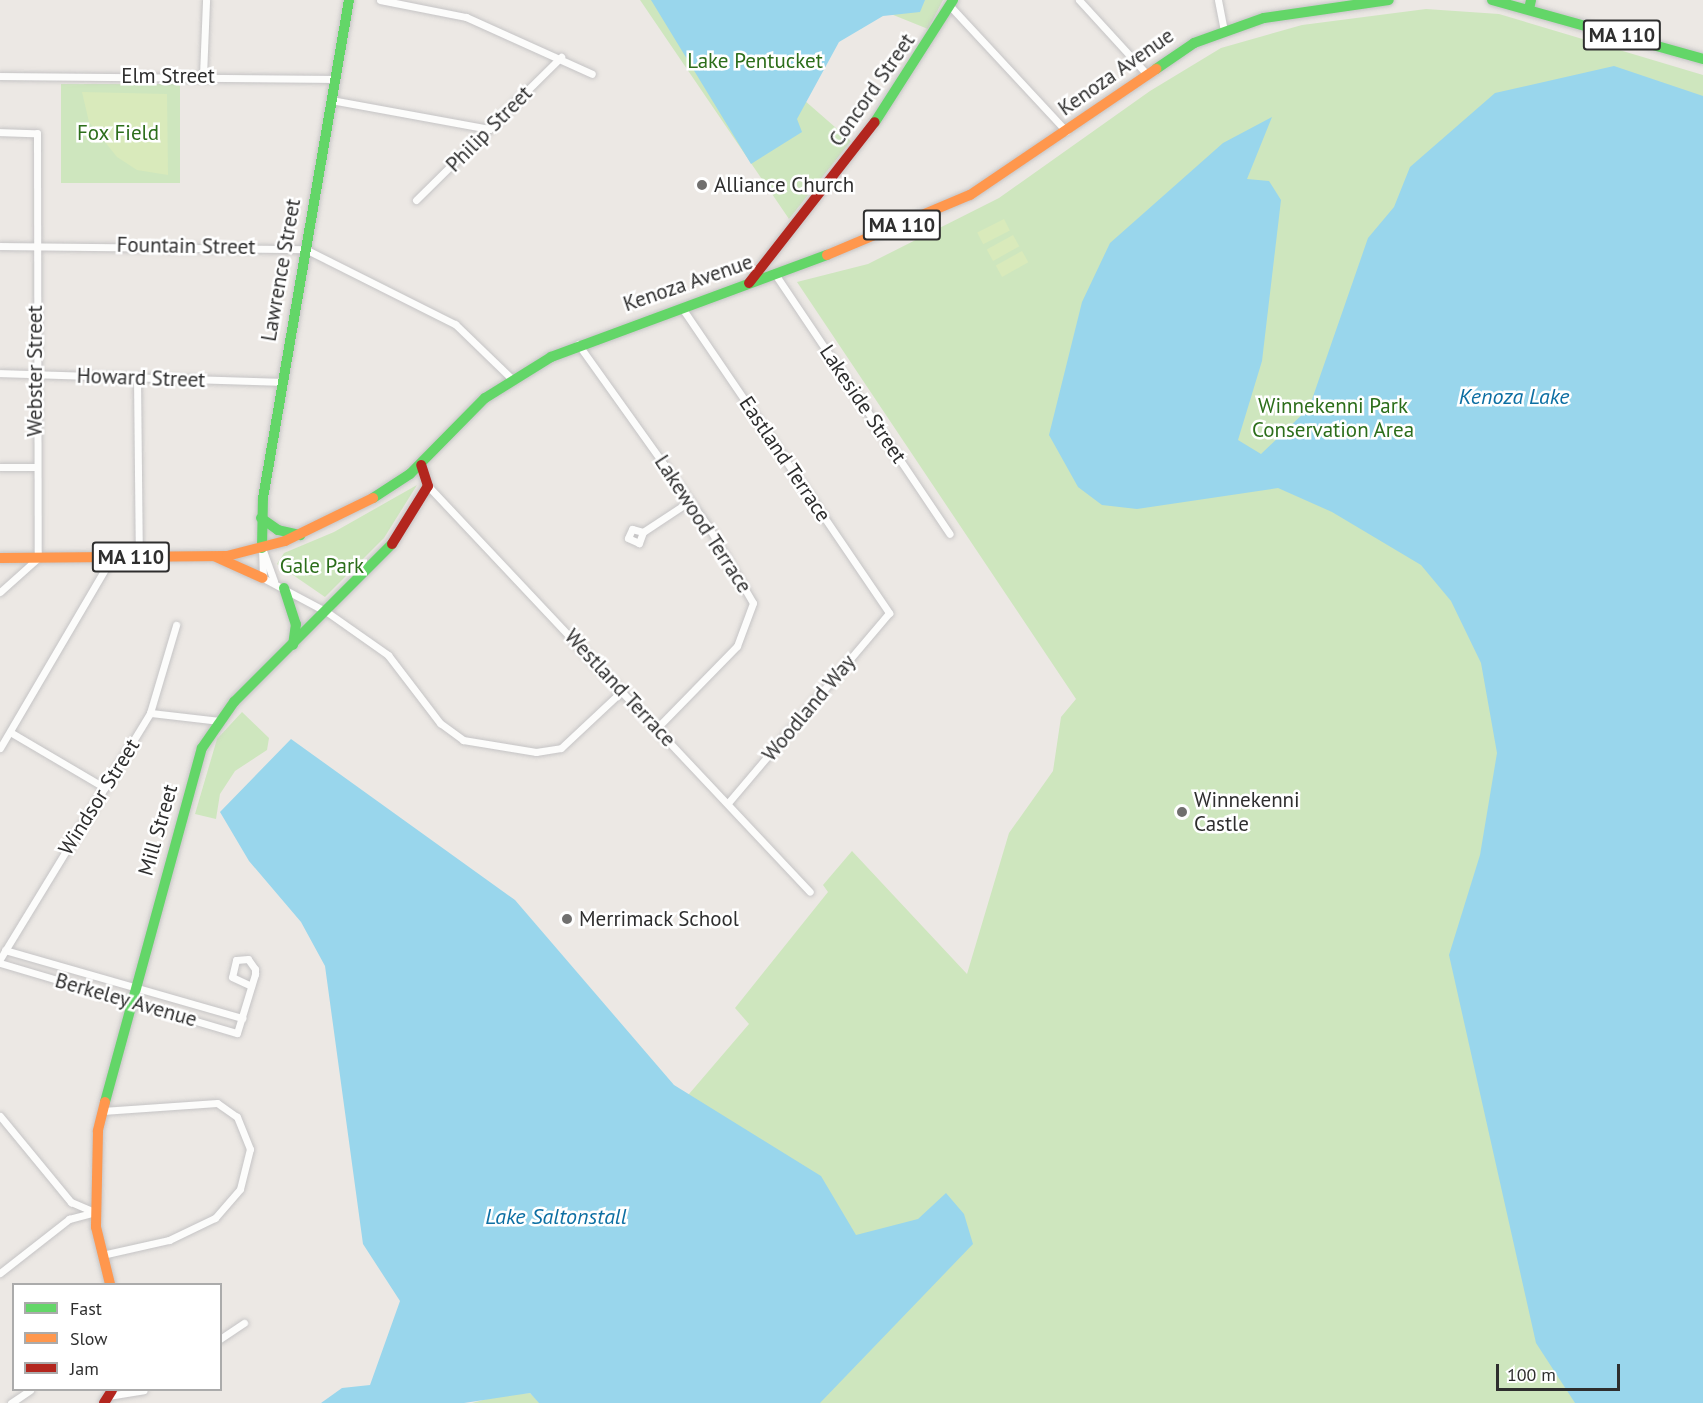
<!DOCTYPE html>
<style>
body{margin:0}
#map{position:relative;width:1703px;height:1403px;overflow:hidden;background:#ece8e4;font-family:"PT Sans",sans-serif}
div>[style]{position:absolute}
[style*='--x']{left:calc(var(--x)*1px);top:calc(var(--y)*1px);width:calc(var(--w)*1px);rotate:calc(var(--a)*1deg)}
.green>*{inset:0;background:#cee6be;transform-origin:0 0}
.pitch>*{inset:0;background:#d9eabb;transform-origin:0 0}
.water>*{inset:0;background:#99d6ec}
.roads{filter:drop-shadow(0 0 2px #c5c4c5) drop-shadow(0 0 2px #c5c4c5)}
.street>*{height:7px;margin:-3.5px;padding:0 3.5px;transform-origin:3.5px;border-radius:3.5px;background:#fcfcfb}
.fast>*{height:10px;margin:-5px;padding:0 5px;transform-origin:5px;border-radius:5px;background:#63d668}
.slow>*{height:10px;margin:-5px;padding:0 5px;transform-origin:5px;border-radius:5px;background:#ff974d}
.jam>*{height:10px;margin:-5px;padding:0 5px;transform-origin:5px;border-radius:5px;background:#b3261e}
.dots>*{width:16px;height:16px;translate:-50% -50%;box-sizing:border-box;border:3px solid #fff;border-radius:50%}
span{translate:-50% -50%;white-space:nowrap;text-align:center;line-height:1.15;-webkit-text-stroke:5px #fff;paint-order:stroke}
.shield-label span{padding:2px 4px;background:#fff;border:2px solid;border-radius:4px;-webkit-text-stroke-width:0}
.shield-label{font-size:20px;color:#2e2e2e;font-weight:700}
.park-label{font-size:21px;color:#2c6e1b}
.street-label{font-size:21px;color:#2e2e2e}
.poi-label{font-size:21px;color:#2e2e2e}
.left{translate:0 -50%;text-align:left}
.water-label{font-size:22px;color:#0d6fa3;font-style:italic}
.legend{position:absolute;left:12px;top:1283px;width:210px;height:108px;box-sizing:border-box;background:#fff;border:2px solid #ababab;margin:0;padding:8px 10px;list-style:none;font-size:18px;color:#2e2e2e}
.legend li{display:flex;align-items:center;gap:12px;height:30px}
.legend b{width:30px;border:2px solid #ababab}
.scale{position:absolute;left:1496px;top:1364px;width:124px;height:27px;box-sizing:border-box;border:3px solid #2e2e2e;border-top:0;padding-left:8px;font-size:18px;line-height:21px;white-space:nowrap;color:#2e2e2e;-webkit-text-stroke:4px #fff;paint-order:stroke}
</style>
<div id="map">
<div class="green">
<i style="clip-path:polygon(640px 0,943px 0,928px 29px,881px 10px,835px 40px,804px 100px,851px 141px,789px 219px)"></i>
<i style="clip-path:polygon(1426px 9px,1499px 14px,1703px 75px,1703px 1403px,811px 1403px,917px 1227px,850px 1243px,683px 1101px,749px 1024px,735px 1008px,828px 892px,823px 885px,852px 851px,967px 974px,1009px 833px,1053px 771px,1061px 717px,1076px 699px,797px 282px,868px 264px,999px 198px,1150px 91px,1221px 48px,1302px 25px)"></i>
<i style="left:61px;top:84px;width:119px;height:99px"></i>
<i style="clip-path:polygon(417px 485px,384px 538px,325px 597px,277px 564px,284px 553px,334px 532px)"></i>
<i style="clip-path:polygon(242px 712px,269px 738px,267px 750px,235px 771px,220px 794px,216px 819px,195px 814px,217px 739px)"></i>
<i style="clip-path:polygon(530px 1393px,540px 1403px,472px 1403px,501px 1395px)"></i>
</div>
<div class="pitch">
<i style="clip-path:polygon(82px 92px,167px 94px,168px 175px,137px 170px,117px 157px,89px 122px)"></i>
<i style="left:1004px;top:219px;width:13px;height:30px;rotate:63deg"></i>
<i style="left:1013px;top:235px;width:13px;height:30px;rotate:61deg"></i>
<i style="left:1022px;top:251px;width:13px;height:30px;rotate:61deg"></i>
</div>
<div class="water">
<i style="clip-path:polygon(651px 0,925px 0,920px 12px,883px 16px,839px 42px,797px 119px,802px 132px,751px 164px)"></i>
<i style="clip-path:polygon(1614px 66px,1703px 96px,1703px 1403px,1575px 1403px,1536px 1343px,1449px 955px,1480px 855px,1497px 753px,1481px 663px,1451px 601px,1421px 565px,1332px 512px,1278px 488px,1137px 509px,1102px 505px,1078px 487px,1049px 435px,1082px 302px,1110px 243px,1223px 143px,1272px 117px,1247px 179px,1269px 181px,1281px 200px,1262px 361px,1238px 440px,1261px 454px,1309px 408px,1368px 238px,1394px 207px,1410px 167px,1495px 93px)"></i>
<i style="clip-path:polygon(291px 739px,515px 900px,674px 1085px,821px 1176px,856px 1235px,918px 1219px,946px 1193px,964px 1214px,973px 1244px,820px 1403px,539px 1403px,530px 1393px,464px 1403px,321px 1403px,342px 1388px,370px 1385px,400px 1301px,363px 1244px,325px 966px,301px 922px,249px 861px,220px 812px)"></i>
</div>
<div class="roads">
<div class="street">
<i style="--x:380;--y:0;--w:88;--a:11.2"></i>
<i style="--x:466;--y:17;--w:138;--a:24.3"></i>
<i style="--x:1079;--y:0;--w:96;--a:47.5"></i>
<i style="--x:1218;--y:0;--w:33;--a:79"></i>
<i style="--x:950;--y:6;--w:171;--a:47.1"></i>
<i style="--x:0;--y:76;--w:335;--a:0.5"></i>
<i style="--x:203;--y:76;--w:76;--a:-87.7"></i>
<i style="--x:331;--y:100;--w:161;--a:10.4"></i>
<i style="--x:0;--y:132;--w:37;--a:2"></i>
<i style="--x:37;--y:133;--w:425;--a:89.9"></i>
<i style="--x:38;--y:558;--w:51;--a:138.2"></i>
<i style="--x:416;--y:200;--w:204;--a:-44.6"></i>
<i style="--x:0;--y:246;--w:305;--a:0.6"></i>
<i style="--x:305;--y:249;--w:168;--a:26.6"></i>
<i style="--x:455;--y:324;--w:78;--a:44"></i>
<i style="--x:775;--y:274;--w:313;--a:56.1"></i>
<i style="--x:682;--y:308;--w:369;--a:55.8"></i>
<i style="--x:889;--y:613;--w:249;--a:130.3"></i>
<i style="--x:578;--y:344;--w:224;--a:54.5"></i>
<i style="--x:708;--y:526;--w:89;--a:59.7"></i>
<i style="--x:753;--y:603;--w:46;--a:110.4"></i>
<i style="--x:737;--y:646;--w:115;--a:134.3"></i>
<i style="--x:0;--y:373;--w:282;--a:1.8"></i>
<i style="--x:137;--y:377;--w:180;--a:89.4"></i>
<i style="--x:0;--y:467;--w:36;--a:0"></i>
<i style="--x:428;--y:486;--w:557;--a:46.74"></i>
<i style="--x:643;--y:532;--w:12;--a:110"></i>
<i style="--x:639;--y:543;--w:12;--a:-156"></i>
<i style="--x:628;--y:538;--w:10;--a:-66"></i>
<i style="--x:632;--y:529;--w:11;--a:15"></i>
<i style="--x:643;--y:532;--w:56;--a:-33.4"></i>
<i style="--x:262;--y:548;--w:30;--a:88"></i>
<i style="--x:263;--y:578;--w:72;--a:28"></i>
<i style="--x:327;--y:612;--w:75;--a:35.2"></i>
<i style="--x:388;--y:655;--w:86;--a:52.6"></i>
<i style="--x:440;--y:723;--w:29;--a:36"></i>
<i style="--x:463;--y:740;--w:74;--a:9.3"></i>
<i style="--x:536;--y:752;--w:25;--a:-9"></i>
<i style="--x:561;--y:748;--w:83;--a:-43.1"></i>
<i style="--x:262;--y:548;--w:35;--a:70"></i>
<i style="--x:150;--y:713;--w:69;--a:6.6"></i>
<i style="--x:10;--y:732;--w:110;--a:30.5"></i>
<i style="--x:0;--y:748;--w:221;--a:-59.6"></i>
<i style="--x:5;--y:950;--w:247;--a:16"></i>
<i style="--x:0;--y:959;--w:288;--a:-58.6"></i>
<i style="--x:150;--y:713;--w:92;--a:-73.5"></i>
<i style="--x:0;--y:963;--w:247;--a:16.5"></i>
<i style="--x:237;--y:1033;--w:62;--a:-73"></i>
<i style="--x:255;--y:974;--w:5;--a:-90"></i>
<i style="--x:255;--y:969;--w:12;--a:-125"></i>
<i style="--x:248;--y:959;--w:12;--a:175"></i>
<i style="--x:236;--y:960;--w:17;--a:103"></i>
<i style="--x:232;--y:977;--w:21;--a:25"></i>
<i style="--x:0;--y:1116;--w:112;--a:50.5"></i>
<i style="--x:71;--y:1202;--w:26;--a:23"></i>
<i style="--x:102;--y:1255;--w:69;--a:-12.6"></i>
<i style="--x:169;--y:1240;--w:51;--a:-25.6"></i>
<i style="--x:215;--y:1218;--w:38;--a:-49"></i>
<i style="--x:240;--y:1189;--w:41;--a:-76"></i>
<i style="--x:250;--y:1149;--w:35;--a:-112"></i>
<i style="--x:237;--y:1117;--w:24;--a:-145"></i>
<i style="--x:217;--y:1103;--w:115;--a:176"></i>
<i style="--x:0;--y:1273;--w:88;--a:-38"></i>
<i style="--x:69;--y:1219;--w:27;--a:-15"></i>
<i style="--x:220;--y:1339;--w:29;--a:-34"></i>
<i style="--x:108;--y:1396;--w:36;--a:-9"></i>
<i style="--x:11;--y:1403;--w:23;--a:-34"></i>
</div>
<div class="fast">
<i style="--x:1492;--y:0;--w:219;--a:15.6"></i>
<i style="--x:1529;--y:9;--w:9;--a:-77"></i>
<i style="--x:1156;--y:69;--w:46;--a:-34.4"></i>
<i style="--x:1194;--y:43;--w:74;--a:-19.7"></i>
<i style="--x:1264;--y:18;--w:126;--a:-8.2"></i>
<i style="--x:875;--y:122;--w:145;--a:-57.4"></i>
<i style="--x:373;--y:498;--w:44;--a:-33"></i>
<i style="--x:410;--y:474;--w:107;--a:-45.4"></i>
<i style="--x:485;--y:398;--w:78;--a:-31.8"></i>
<i style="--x:551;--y:357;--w:294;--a:-20.3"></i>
<i style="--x:261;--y:518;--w:21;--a:35"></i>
<i style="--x:278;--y:530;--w:23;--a:13"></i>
<i style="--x:262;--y:548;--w:50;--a:-88.9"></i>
<i style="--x:263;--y:498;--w:505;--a:-80.2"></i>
<i style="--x:284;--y:588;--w:38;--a:72"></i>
<i style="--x:296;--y:624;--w:21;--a:98"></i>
<i style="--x:105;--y:1102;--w:367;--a:-74.7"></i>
<i style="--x:202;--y:748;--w:56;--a:-55.2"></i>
<i style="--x:234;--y:702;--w:223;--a:-45"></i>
</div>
<div class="slow">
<i style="--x:827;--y:255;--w:155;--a:-22.8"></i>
<i style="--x:970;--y:195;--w:225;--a:-34.1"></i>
<i style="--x:216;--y:557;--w:51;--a:24.1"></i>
<i style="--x:0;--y:558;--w:227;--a:-0.5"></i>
<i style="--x:227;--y:556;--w:60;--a:-14.5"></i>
<i style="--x:285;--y:541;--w:98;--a:-26"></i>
<i style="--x:105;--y:1102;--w:30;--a:104"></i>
<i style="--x:98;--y:1131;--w:96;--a:91.2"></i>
<i style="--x:96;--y:1227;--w:59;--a:76.2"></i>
</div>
<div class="jam">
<i style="--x:749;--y:283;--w:204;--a:-52"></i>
<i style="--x:392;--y:544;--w:68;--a:-58.2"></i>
<i style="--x:428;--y:486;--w:22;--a:-108"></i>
<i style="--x:104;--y:1403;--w:15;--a:-58"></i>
</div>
</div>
<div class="dots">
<i style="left:702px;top:185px;background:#706f6e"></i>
<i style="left:1182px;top:812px;background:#706f6e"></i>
<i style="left:567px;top:919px;background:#706f6e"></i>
</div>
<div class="shield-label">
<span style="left:1622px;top:35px">MA 110</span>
<span style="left:902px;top:225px">MA 110</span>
<span style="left:131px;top:557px">MA 110</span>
</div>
<div class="park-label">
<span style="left:755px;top:61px">Lake Pentucket</span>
<span style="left:118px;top:133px">Fox Field</span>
<span style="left:1333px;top:418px">Winnekenni Park<br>Conservation Area</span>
<span style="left:322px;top:566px">Gale Park</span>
</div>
<div class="street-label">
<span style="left:1116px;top:72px;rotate:-35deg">Kenoza Avenue</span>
<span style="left:168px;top:76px">Elm Street</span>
<span style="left:872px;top:90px;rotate:-55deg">Concord Street</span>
<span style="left:489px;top:129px;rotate:-45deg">Philip Street</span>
<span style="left:186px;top:246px;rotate:1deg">Fountain Street</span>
<span style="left:281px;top:270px;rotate:-80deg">Lawrence Street</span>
<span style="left:688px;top:283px;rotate:-19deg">Kenoza Avenue</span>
<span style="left:35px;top:371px;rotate:-90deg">Webster Street</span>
<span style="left:141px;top:378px;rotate:2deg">Howard Street</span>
<span style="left:863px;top:404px;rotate:56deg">Lakeside Street</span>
<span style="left:785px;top:459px;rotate:56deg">Eastland Terrace</span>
<span style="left:703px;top:524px;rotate:57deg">Lakewood Terrace</span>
<span style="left:620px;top:688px;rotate:47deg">Westland Terrace</span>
<span style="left:809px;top:708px;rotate:-50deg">Woodland Way</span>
<span style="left:99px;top:797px;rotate:-58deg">Windsor Street</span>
<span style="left:158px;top:830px;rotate:-74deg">Mill Street</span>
<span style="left:126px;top:1000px;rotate:16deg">Berkeley Avenue</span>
</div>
<div class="poi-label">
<span class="left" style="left:714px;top:185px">Alliance Church</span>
<span class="left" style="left:1194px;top:812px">Winnekenni<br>Castle</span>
<span class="left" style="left:579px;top:919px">Merrimack School</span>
</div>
<div class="water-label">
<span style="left:1514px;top:397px">Kenoza Lake</span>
<span style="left:556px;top:1217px">Lake Saltonstall</span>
</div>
<ul class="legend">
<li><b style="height:8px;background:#63d668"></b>Fast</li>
<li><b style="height:8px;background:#ff974d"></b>Slow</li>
<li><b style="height:8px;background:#b3261e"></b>Jam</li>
</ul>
<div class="scale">100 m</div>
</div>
